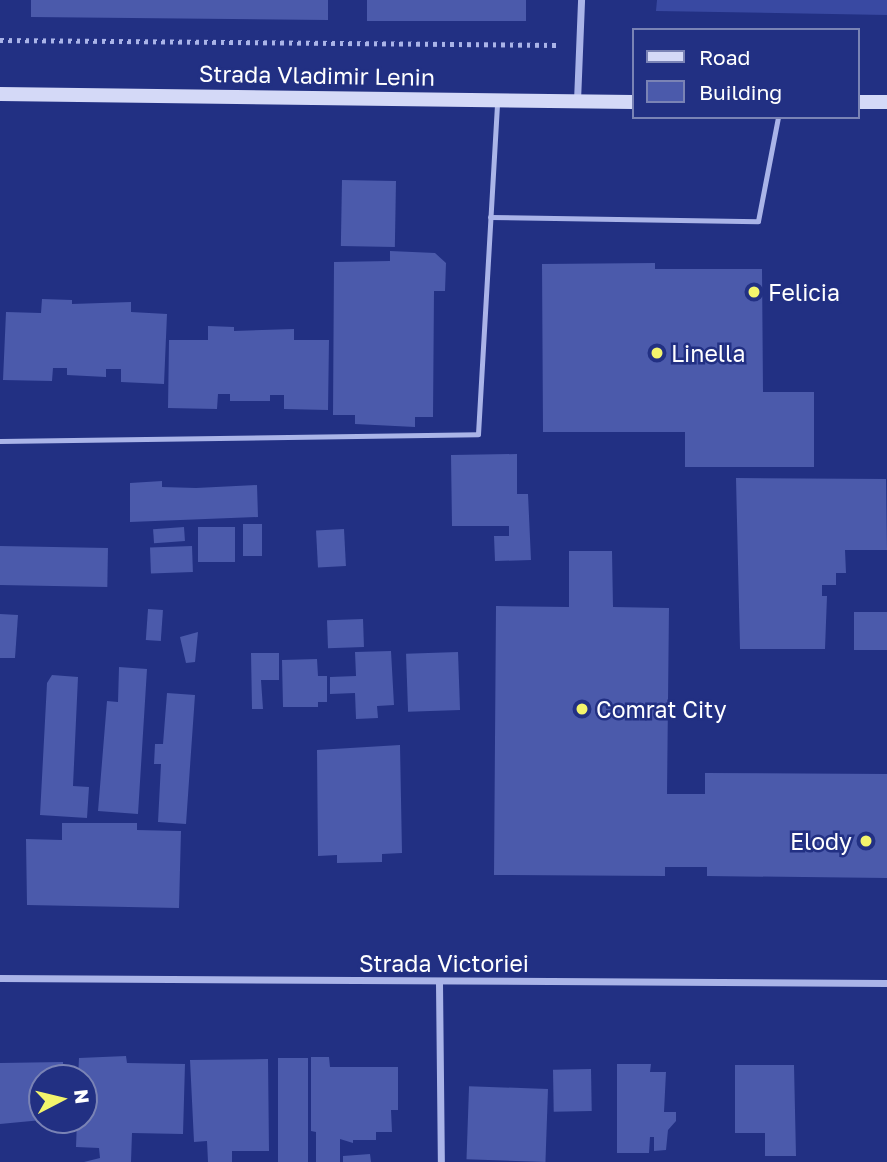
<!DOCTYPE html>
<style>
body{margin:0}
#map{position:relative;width:887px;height:1162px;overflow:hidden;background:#223083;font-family:"Golos Text",sans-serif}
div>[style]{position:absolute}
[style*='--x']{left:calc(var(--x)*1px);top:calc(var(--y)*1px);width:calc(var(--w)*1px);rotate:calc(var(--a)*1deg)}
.green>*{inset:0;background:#3949a2}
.building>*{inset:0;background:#4b5aab;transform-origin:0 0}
.path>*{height:4.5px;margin-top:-2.25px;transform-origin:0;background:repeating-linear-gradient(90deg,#aab4e8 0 3.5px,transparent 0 8.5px)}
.service>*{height:5px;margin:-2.5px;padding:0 2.5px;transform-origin:2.5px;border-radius:2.5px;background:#aab4e8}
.minor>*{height:7px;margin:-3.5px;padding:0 3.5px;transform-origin:3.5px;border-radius:3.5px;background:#aab4e8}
.secondary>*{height:14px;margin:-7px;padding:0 7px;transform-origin:7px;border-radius:7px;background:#d4d9f7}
.dots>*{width:19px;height:19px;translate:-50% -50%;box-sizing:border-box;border:4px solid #223083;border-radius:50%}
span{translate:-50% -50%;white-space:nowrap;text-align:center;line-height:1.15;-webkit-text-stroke:5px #223083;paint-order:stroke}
.street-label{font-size:23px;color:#fff}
.poi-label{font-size:23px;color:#fff}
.left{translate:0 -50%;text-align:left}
.right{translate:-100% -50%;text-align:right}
.legend{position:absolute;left:632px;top:28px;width:228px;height:91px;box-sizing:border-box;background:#223083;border:2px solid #7a83b5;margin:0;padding:9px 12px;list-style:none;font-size:21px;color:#fff}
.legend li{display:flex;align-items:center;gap:14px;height:35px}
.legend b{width:35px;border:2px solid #7a83b5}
.north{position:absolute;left:28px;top:1064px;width:70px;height:70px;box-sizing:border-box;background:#223083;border:2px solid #7a83b5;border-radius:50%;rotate:83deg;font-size:19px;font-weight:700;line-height:28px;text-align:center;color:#fff}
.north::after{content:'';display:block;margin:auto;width:24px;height:32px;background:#f3f46c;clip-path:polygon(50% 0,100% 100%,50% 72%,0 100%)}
</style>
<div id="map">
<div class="green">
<i style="clip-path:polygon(657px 0,887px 0,887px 15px,656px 11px)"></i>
</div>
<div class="building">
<i style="clip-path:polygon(31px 0,328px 0,328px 20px,31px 17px)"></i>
<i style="left:367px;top:0;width:159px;height:21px"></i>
<i style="left:342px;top:180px;width:54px;height:66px;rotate:1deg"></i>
<i style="clip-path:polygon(390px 251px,435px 253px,446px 263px,445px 291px,434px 291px,433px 417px,415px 417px,415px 427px,355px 424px,355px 415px,333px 415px,334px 262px,390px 261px)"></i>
<i style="clip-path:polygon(655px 263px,655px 269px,762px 269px,763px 392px,814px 392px,814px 467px,685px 467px,685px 432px,543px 432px,542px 264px)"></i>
<i style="clip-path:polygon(42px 299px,72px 300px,72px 304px,131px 302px,131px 312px,167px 314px,164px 384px,121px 382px,121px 369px,106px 369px,106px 377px,67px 375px,67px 368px,53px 368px,52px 381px,3px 380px,6px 312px,41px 313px)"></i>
<i style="clip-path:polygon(208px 326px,234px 327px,234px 331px,294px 329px,294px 340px,329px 340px,328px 410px,284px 409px,284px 395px,270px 395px,270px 401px,230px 401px,230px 394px,218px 394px,217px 409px,168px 408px,169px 340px,208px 340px)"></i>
<i style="clip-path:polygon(517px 454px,517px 494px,528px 494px,531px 560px,495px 561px,494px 536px,509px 536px,509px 526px,452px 526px,451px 455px)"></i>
<i style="clip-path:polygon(736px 478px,886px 479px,887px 550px,845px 550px,846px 573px,836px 573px,836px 585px,822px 585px,822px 596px,827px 596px,825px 649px,740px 649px)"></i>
<i style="clip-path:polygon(162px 481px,162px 487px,196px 488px,257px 485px,258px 517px,130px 522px,130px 483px)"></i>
<i style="left:262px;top:524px;width:32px;height:19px;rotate:90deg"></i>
<i style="left:184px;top:527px;width:14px;height:31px;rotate:86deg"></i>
<i style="left:198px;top:527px;width:37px;height:35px"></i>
<i style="left:344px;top:529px;width:37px;height:28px;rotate:87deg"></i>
<i style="left:0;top:546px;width:108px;height:39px;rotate:1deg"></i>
<i style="left:192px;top:546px;width:26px;height:42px;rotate:88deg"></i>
<i style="clip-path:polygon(569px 551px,612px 551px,613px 607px,669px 608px,667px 794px,705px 794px,705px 773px,887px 774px,887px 878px,707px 876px,707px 867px,665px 867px,665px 876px,494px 875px,496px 606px,569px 607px)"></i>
<i style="left:148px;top:609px;width:15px;height:31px;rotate:4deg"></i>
<i style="left:854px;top:612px;width:33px;height:38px"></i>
<i style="clip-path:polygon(0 614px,18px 615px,15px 658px,0 658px)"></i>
<i style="left:363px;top:619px;width:28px;height:36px;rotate:88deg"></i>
<i style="clip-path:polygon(198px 632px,195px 662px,186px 663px,180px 637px)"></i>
<i style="clip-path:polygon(391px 651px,394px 705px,377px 706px,378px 718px,356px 719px,355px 693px,330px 694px,330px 677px,356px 676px,355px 652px)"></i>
<i style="left:458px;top:652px;width:58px;height:52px;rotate:88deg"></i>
<i style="clip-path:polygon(251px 653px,279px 653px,279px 680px,261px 680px,263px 709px,252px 709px)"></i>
<i style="clip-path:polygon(317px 659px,318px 676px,327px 676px,327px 702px,318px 702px,318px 707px,283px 707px,282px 660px)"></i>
<i style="clip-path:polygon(119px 667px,147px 669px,138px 814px,98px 811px,107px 701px,118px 702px)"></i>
<i style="clip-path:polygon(52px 675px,78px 677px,73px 786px,89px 787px,87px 818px,40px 815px,47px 683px)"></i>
<i style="clip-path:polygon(167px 693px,195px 695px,186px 824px,158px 822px,161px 764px,154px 764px,155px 744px,163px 744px)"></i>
<i style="clip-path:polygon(400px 745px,402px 853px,382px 854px,382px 862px,337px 863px,337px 855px,318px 856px,317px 750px)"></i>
<i style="clip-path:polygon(62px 823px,137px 823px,137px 830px,181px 831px,179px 908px,27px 905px,26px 839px,62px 840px)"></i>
<i style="clip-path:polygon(126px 1056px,127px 1063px,185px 1064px,183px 1134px,132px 1133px,131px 1162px,84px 1162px,100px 1158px,99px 1148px,76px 1147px,77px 1120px,84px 1120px,84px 1078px,78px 1078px,79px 1058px)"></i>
<i style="clip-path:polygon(311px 1057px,329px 1057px,330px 1067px,398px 1067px,398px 1110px,391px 1110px,392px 1132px,376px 1132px,376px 1140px,353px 1140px,353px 1143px,340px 1139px,340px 1162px,316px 1162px,316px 1132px,311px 1131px)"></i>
<i style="left:278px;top:1058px;width:30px;height:104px"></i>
<i style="clip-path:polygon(268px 1059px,269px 1151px,232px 1151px,232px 1162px,208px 1162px,207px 1141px,194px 1142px,190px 1060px)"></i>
<i style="clip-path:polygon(63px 1062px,63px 1078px,42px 1078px,42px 1120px,0 1124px,0 1063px)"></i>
<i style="clip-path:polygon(617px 1064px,651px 1064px,650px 1072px,666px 1072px,664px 1112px,676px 1112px,676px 1121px,668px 1130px,666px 1150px,654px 1151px,654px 1137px,650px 1137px,649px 1153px,617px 1153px)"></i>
<i style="clip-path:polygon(735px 1065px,794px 1065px,796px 1156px,765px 1156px,765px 1133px,735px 1133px)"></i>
<i style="left:591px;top:1069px;width:42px;height:38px;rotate:89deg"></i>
<i style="left:548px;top:1089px;width:73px;height:79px;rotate:92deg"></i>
<i style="clip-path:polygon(370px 1154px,371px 1162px,343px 1162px,343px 1156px)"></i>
</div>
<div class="path">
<i style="--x:0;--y:40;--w:557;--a:0.51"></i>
</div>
<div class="service">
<i style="--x:490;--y:217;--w:268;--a:0.9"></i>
<i style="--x:758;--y:221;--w:106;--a:-79.1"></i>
<i style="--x:0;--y:441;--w:478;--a:-0.8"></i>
<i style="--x:478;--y:434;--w:335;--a:-86.7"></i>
</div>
<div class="minor">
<i style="--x:577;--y:101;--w:101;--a:-87.7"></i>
<i style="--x:0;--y:978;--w:887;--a:0.32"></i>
<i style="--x:439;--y:983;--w:179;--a:89.4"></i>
</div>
<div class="secondary">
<i style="--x:0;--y:94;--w:633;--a:0.72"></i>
<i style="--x:857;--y:102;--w:30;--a:0"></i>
</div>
<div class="dots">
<i style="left:754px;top:292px;background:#f3f46c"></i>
<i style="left:657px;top:353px;background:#f3f46c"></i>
<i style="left:582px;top:709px;background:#f3f46c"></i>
<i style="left:866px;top:841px;background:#f3f46c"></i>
</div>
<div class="street-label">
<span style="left:317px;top:75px;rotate:1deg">Strada Vladimir Lenin</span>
<span style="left:444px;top:963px">Strada Victoriei</span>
</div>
<div class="poi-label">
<span class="left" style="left:768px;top:292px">Felicia</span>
<span class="left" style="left:671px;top:353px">Linella</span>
<span class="left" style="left:596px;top:709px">Comrat City</span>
<span class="right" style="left:852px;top:841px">Elody</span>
</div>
<ul class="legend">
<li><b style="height:9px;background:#d4d9f7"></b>Road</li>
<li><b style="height:19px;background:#4b5aab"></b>Building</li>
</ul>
<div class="north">N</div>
</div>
